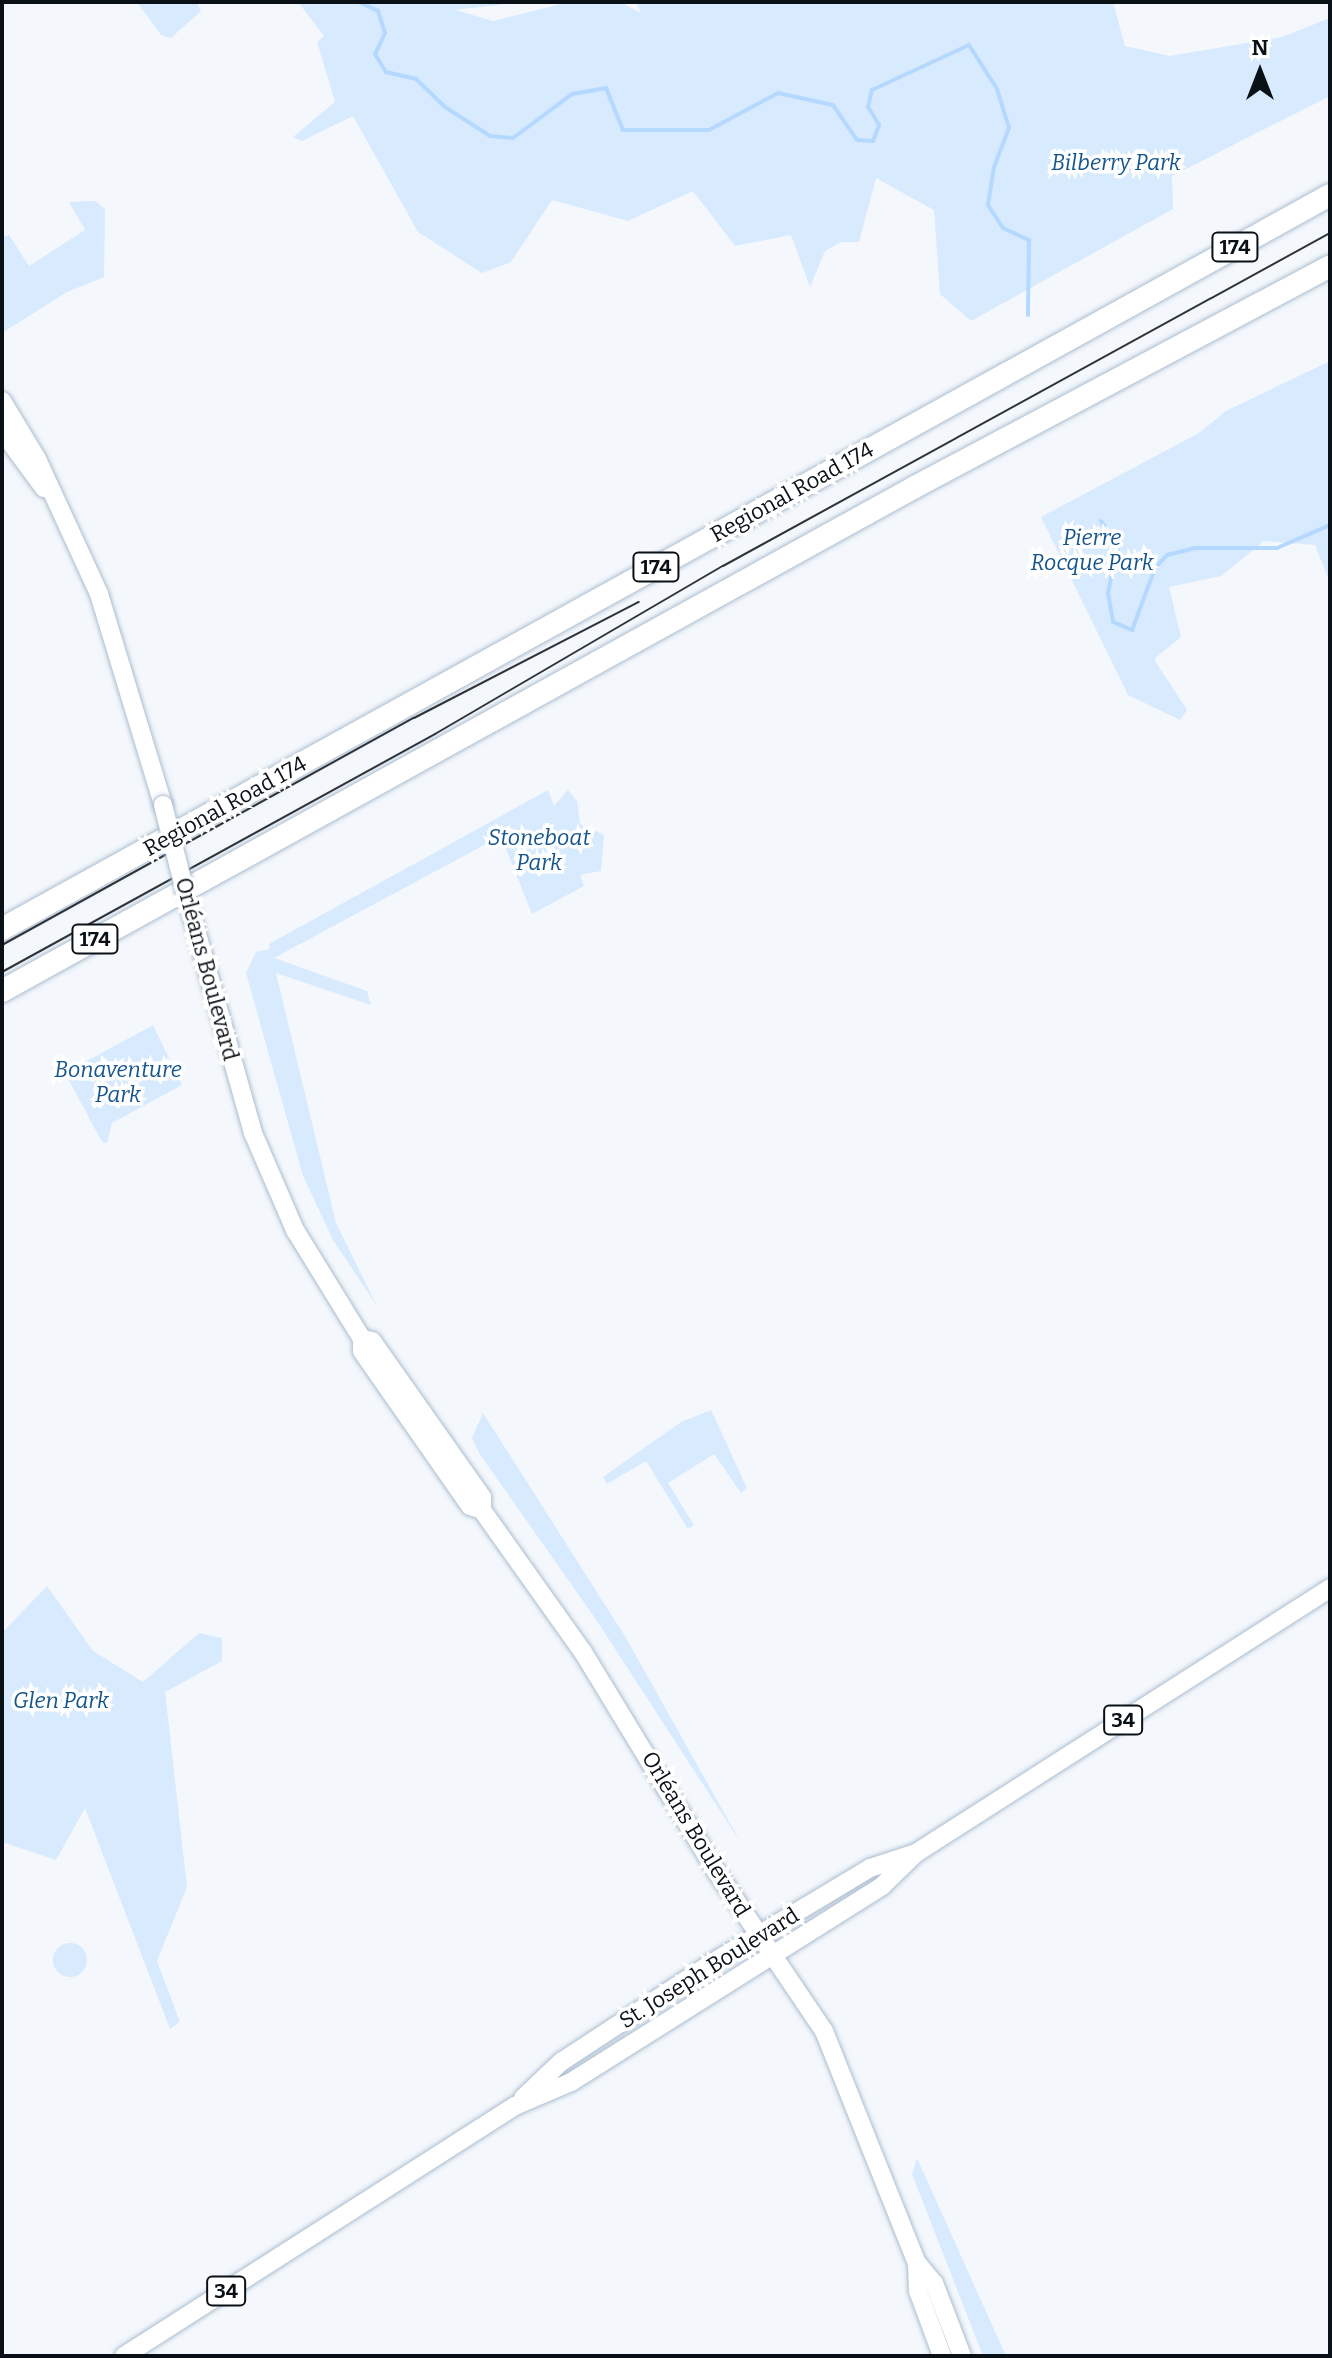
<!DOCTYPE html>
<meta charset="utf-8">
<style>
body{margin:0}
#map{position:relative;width:1332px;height:2358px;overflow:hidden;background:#f4f8fc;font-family:Bitter,serif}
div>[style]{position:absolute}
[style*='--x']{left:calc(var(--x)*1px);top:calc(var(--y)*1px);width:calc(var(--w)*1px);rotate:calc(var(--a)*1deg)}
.green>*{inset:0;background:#d7eafe}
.round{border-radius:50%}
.stream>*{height:4px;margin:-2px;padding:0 2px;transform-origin:2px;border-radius:2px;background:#b5d9fe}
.roads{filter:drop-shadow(0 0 2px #abbdd0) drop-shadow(0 0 2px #abbdd0)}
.major>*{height:18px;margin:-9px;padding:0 9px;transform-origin:9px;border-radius:9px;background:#fff}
.highway>*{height:22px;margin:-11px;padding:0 11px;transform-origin:11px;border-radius:11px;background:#fff}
.tram>*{height:2px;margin:-1px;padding:0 1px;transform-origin:1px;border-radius:1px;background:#2e343a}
.bridges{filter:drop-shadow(0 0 2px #abbdd0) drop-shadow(0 0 2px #abbdd0)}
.major-bridge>*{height:18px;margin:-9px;padding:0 9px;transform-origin:9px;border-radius:9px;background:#fff}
span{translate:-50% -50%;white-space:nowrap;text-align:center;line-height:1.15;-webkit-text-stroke:7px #fff;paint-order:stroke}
.shield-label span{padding:2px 6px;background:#fff;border:2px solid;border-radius:6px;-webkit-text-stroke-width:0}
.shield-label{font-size:20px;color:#091016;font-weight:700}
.park-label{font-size:22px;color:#15558b;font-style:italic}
.street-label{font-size:22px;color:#091016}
.frame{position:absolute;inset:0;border:4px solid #091016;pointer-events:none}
.north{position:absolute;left:1220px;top:32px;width:80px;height:80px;-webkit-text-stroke:6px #fff;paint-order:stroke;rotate:0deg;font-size:22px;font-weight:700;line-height:32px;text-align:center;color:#091016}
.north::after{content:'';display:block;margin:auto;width:28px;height:36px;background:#091016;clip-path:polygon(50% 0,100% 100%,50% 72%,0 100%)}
</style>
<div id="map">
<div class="green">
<i style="clip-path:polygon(137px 2px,197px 2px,201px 11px,171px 38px,161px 35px)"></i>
<i style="clip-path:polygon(298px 2px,524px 2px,455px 10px,493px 21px,569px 2px,620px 2px,641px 13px,636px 2px,1113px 2px,1125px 46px,1170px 56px,1282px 37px,1330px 18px,1330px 96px,1172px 176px,1173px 209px,971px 321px,940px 294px,934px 210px,876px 178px,859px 242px,841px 242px,825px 251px,810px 287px,791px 235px,735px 246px,693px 191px,628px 221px,552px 200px,511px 262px,482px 273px,418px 232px,353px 116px,302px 141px,293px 137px,335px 102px,317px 42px,324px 36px)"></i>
<i style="clip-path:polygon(95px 201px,105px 209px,104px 277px,67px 292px,2px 333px,2px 237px,9px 235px,29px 266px,85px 230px,69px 202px)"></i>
<i style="clip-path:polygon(1330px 361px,1330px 583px,1315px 545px,1264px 541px,1221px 576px,1169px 587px,1181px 637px,1154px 659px,1187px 710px,1180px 720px,1128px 695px,1041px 517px,1199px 433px,1226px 411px)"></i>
<i style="clip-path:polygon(548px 790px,554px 806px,568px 790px,577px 801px,580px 824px,604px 835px,601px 871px,580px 875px,584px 886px,532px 914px,501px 836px,274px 958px,367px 991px,371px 1005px,276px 973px,336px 1223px,377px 1306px,333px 1240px,303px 1176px,246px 973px,256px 952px,270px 949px,269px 944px)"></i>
<i style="clip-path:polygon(153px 1025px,182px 1085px,112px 1123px,107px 1143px,102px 1142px,65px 1073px)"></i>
<i style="clip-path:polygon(711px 1410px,747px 1488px,741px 1493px,714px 1454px,668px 1483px,694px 1525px,688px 1529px,646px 1461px,607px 1484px,603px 1477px,681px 1422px)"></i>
<i style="clip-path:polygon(483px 1413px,626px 1638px,741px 1843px,597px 1621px,479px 1453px,472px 1438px)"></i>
<i style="clip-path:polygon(47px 1586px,93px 1651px,143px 1682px,199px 1633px,222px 1638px,222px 1661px,165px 1692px,187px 1887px,157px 1961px,180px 2022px,170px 2029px,85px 1808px,56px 1860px,2px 1842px,2px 1633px)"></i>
<i class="round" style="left:53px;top:1943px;width:34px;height:34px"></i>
<i style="clip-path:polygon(917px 2158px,1006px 2356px,983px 2356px,912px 2174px)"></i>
</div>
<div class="stream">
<i style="--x:359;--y:2;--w:21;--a:25"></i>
<i style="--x:378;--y:11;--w:23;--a:72"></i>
<i style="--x:385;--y:33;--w:23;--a:115"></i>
<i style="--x:375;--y:54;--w:21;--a:59"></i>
<i style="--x:386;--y:72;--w:31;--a:13"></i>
<i style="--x:416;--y:79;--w:40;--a:44"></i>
<i style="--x:445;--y:107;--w:54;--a:32.8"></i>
<i style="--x:490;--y:136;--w:23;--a:5"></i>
<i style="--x:513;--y:138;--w:74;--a:-36.7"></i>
<i style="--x:572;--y:94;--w:35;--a:-10"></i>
<i style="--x:606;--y:88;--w:45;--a:68"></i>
<i style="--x:623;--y:130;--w:86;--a:0"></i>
<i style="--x:709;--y:130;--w:78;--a:-28.2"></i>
<i style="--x:778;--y:93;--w:56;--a:12.3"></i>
<i style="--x:833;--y:105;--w:42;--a:55.6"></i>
<i style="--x:857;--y:140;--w:16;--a:4"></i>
<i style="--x:873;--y:141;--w:17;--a:-69"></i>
<i style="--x:879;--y:125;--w:21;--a:-121"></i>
<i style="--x:868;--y:107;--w:17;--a:-77"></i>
<i style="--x:872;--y:90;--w:107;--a:-24.9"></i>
<i style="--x:969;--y:45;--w:52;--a:57.5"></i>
<i style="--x:997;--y:89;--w:41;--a:72.9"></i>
<i style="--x:1009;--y:128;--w:42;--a:111"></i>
<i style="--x:994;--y:167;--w:38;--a:99"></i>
<i style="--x:988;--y:205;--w:27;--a:57"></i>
<i style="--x:1003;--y:228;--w:29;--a:25"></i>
<i style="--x:1029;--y:240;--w:75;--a:90.8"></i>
<i style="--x:1101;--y:521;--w:29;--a:55"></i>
<i style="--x:1118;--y:545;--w:49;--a:101.8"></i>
<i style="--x:1108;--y:593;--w:29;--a:80"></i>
<i style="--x:1113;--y:622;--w:21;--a:23"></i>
<i style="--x:1132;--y:630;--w:66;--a:-69.6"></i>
<i style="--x:1155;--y:568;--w:18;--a:-47"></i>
<i style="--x:1167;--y:555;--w:29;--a:-14"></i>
<i style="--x:1195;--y:548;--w:82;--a:0"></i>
<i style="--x:1277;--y:548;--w:58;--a:-23.5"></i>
</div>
<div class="roads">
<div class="major">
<i style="--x:2;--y:401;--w:68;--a:58.9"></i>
<i style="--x:37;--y:459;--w:149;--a:65.3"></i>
<i style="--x:99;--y:594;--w:220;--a:73.1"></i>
<i style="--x:2;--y:431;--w:71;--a:53.6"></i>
<i style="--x:185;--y:891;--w:251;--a:74.3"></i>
<i style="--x:253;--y:1133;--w:106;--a:66.6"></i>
<i style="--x:295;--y:1230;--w:128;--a:58.4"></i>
<i style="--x:362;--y:1339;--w:12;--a:90"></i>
<i style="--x:362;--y:1351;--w:189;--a:55.1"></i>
<i style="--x:470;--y:1506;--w:13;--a:18"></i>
<i style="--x:362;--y:1339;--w:10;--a:11"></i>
<i style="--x:372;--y:1341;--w:191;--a:54.8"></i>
<i style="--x:482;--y:1497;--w:13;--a:90"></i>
<i style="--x:482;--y:1510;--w:174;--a:54.6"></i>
<i style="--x:583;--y:1652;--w:256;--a:58.7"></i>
<i style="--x:716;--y:1871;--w:193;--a:56"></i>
<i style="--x:824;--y:2031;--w:250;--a:68.2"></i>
<i style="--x:917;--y:2263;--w:28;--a:88"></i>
<i style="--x:918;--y:2291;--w:69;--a:69.7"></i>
<i style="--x:523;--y:2098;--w:52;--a:-43.5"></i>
<i style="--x:561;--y:2062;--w:175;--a:-33.3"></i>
<i style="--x:707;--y:1966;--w:190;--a:-31"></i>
<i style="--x:870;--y:1868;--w:45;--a:-18"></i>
<i style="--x:917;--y:2263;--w:26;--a:50"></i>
<i style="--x:934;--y:2283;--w:78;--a:69"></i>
<i style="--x:124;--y:2356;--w:464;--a:-32.6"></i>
<i style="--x:515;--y:2106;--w:61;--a:-23.2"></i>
<i style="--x:571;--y:2082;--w:368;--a:-32.2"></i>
<i style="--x:882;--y:1886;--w:47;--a:-44.1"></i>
<i style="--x:916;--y:1853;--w:492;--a:-32.6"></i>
</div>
<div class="highway">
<i style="--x:2;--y:929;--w:1517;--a:-28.93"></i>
<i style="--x:2;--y:991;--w:1041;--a:-28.9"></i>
<i style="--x:913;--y:488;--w:472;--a:-28"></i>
</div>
</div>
<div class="tram">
<i style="--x:2;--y:945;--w:470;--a:-28.9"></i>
<i style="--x:414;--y:718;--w:253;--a:-27.3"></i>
<i style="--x:2;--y:972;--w:494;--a:-28.8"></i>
<i style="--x:435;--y:734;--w:333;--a:-30.3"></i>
<i style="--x:723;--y:566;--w:692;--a:-28.75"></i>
</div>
<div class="bridges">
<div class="major-bridge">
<i style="--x:163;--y:805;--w:89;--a:75.7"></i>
</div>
</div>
<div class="shield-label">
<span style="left:1235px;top:247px">174</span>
<span style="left:656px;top:567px">174</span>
<span style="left:95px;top:939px">174</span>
<span style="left:1123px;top:1720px">34</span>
<span style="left:226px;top:2291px">34</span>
</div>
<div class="park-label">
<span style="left:1116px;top:163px">Bilberry Park</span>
<span style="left:1092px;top:550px">Pierre<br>Rocque Park</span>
<span style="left:539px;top:850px">Stoneboat<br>Park</span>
<span style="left:118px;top:1082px">Bonaventure<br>Park</span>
<span style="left:61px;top:1701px">Glen Park</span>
</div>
<div class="street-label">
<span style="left:792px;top:492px;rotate:-29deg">Regional Road 174</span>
<span style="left:225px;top:806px;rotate:-29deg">Regional Road 174</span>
<span style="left:207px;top:969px;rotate:75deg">Orléans Boulevard</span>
<span style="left:696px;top:1834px;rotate:59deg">Orléans Boulevard</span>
<span style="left:709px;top:1968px;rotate:-32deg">St. Joseph Boulevard</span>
</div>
<div class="frame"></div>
<div class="north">N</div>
</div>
